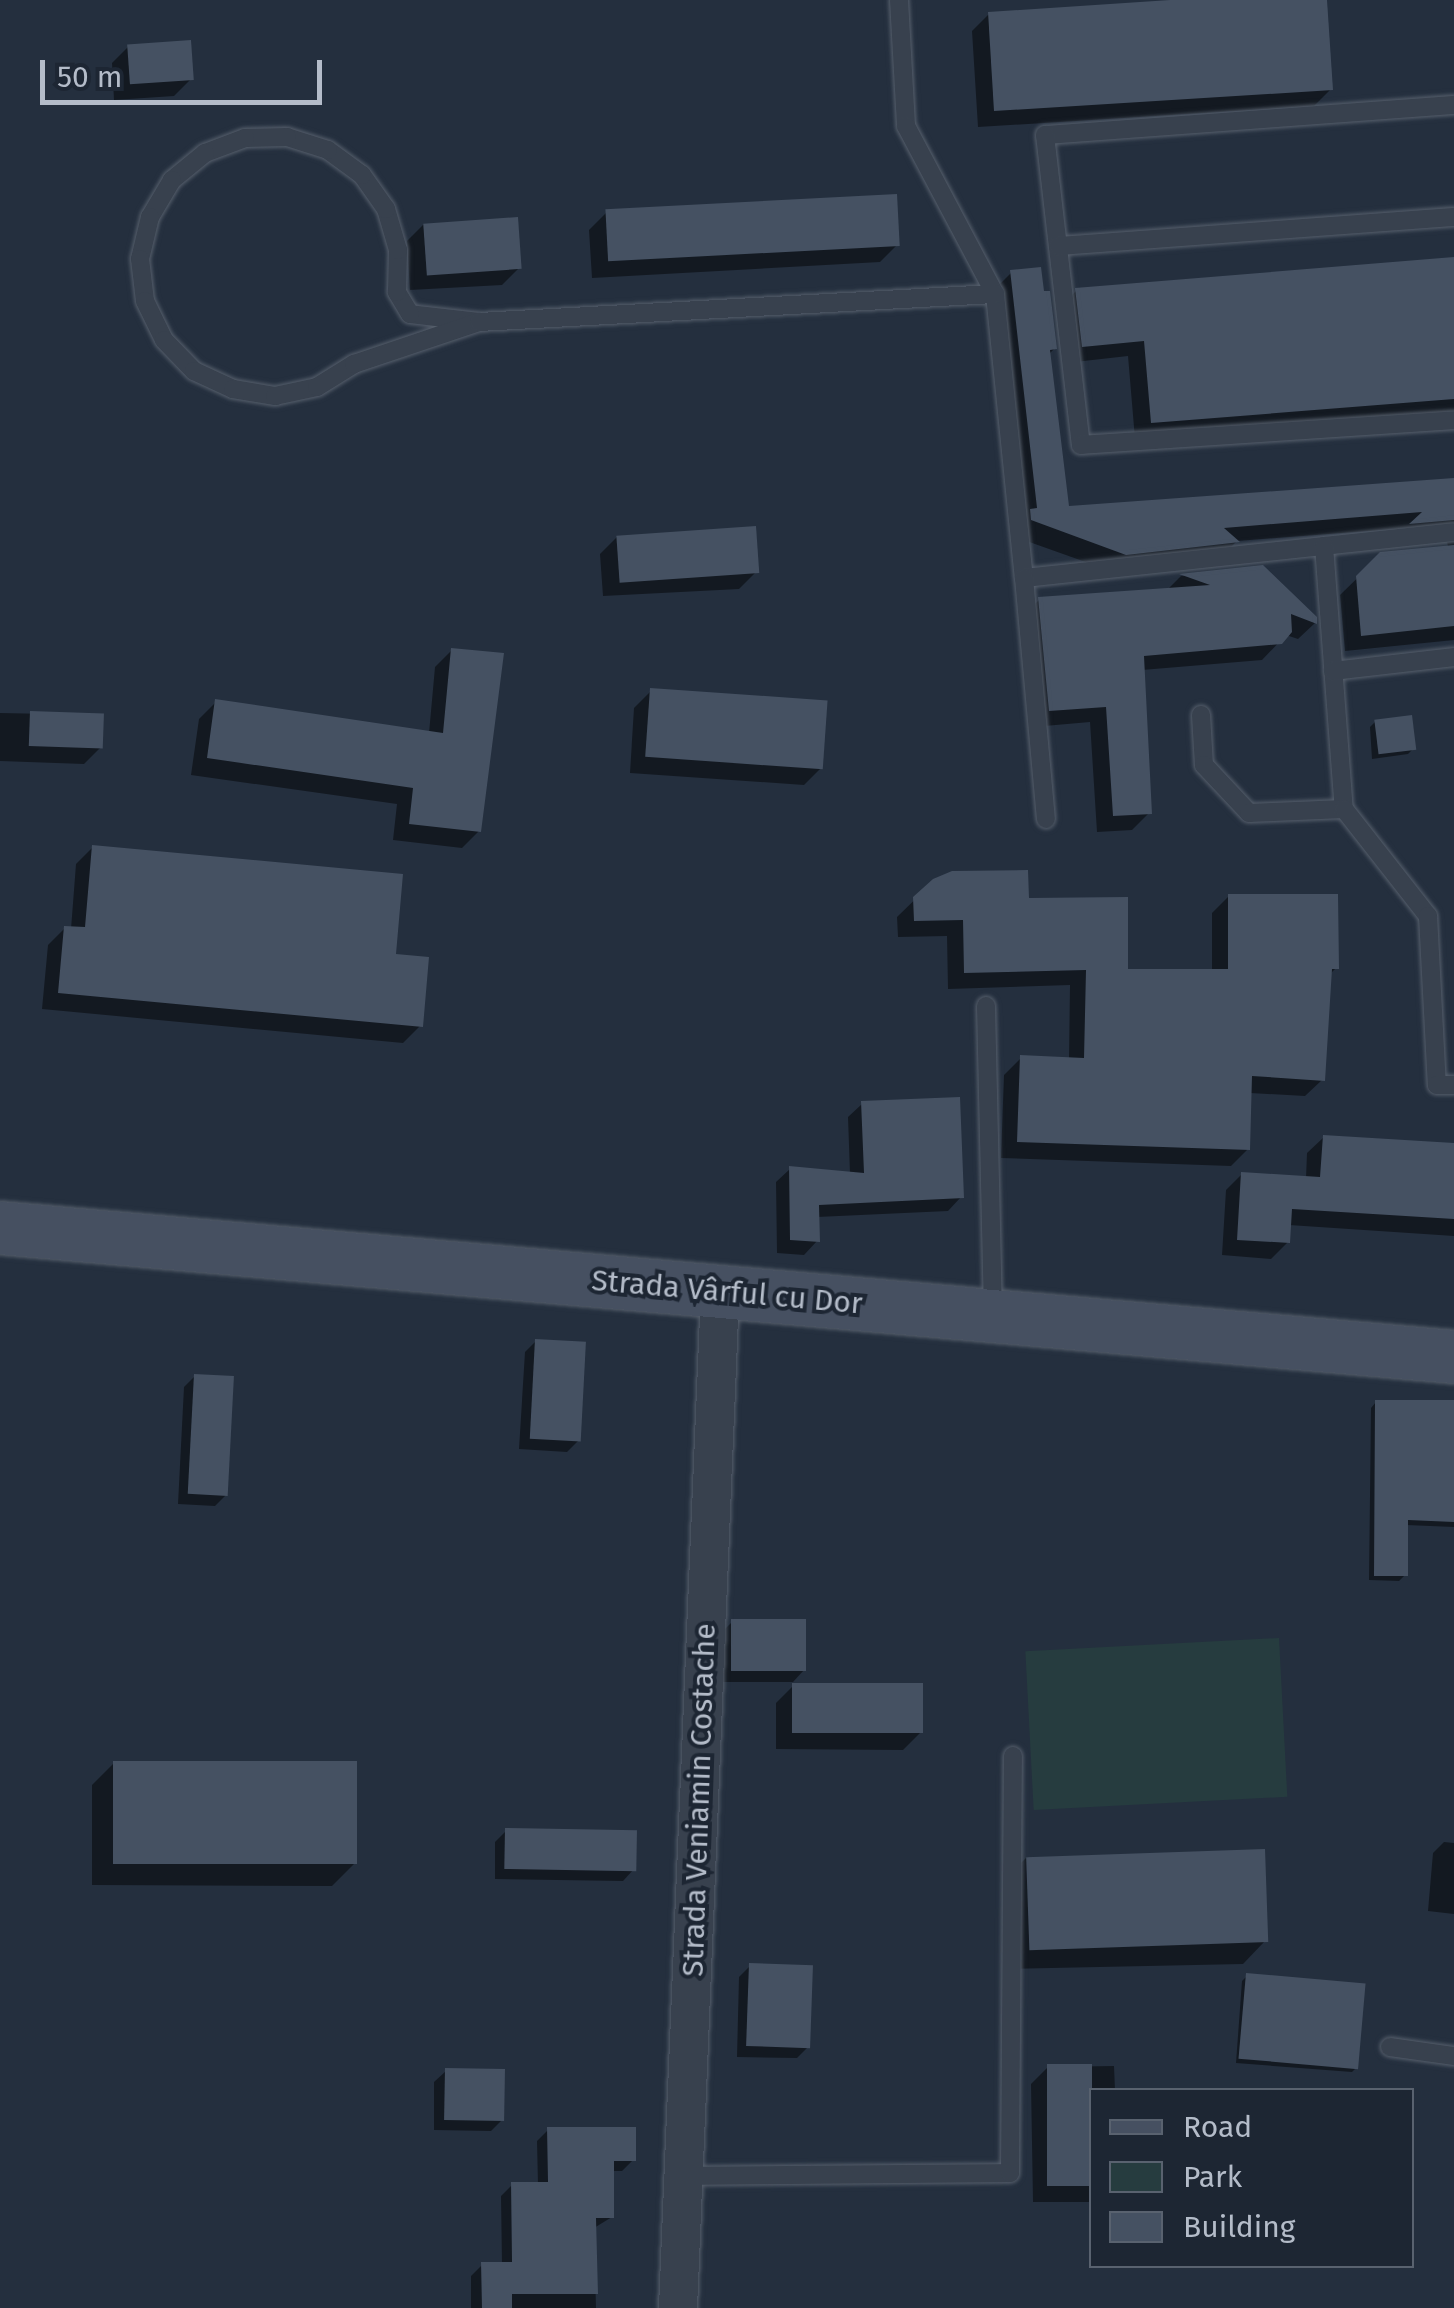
<!DOCTYPE html>
<meta charset="utf-8">
<style>
body{margin:0}
#map{position:relative;width:1454px;height:2308px;overflow:hidden;background:#242f3e;font-family:"Fira Sans",sans-serif}
div>[style]{position:absolute}
[style*='--x']{left:calc(var(--x)*1px);top:calc(var(--y)*1px);width:calc(var(--w)*1px);rotate:calc(var(--a)*1deg)}
.green>*{inset:0;background:#263c3f;transform-origin:0 0}
.shadow>*{inset:0;background:#0007}
.building>*{inset:0;background:#455162;transform-origin:0 0}
.roads{filter:drop-shadow(0 0 2px #565f6c) drop-shadow(0 0 2px #565f6c)}
.lane>*{height:18px;margin:-9px;padding:0 9px;transform-origin:9px;border-radius:9px;background:#38414e}
.street>*{height:38px;margin:-19px;padding:0 19px;transform-origin:19px;border-radius:19px;background:#38414e}
.secondary>*{height:52px;margin:-26px;padding:0 26px;transform-origin:26px;border-radius:26px;background:#465061}
span{translate:-50% -50%;white-space:nowrap;text-align:center;line-height:1.15;-webkit-text-stroke:8px #1d2633;paint-order:stroke}
.street-label{font-size:30px;color:#b4bcc9}
.legend{position:absolute;left:1089px;top:2088px;width:325px;height:180px;box-sizing:border-box;background:#1d2633;border:2px solid #59626f;margin:0;padding:12px 18px;list-style:none;font-size:30px;color:#b4bcc9}
.legend li{display:flex;align-items:center;gap:20px;height:50px}
.legend b{width:50px;border:2px solid #59626f}
.scale{position:absolute;left:40px;top:60px;width:282px;height:45px;box-sizing:border-box;border:5px solid #b4bcc9;border-top:0;padding-left:12px;font-size:30px;line-height:35px;white-space:nowrap;color:#b4bcc9;-webkit-text-stroke:8px #1d2633;paint-order:stroke}
</style>
<div id="map">
<div class="green">
<i style="left:1279px;top:1638px;width:159px;height:254px;rotate:87deg"></i>
</div>
<div class="shadow">
<i style="clip-path:polygon(1210px 0,1325px 0,1331px 89px,1314px 106px,978px 127px,972px 31px,989px 14px)"></i>
<i style="clip-path:polygon(129px 46px,191px 79px,174px 96px,114px 100px,112px 63px)"></i>
<i style="clip-path:polygon(606px 213px,897px 245px,880px 262px,592px 278px,589px 230px)"></i>
<i style="clip-path:polygon(424px 224px,519px 268px,502px 285px,410px 290px,407px 241px)"></i>
<i style="clip-path:polygon(1454px 260px,1454px 414px,1135px 439px,1128px 356px,1066px 363px,1060px 308px,1076px 291px)"></i>
<i style="clip-path:polygon(1011px 273px,1055px 348px,1048px 355px,1066px 509px,1454px 480px,1454px 640px,1345px 651px,1340px 595px,1381px 555px,1448px 547px,1447px 541px,1398px 539px,1409px 528px,1237px 541px,1220px 558px,1108px 570px,1015px 537px,994px 290px)"></i>
<i style="clip-path:polygon(617px 537px,756px 572px,739px 589px,603px 596px,600px 554px)"></i>
<i style="clip-path:polygon(1262px 568px,1315px 623px,1298px 639px,1286px 635px,1262px 660px,1142px 670px,1149px 813px,1132px 830px,1097px 832px,1090px 722px,1033px 727px,1022px 617px,1039px 600px,1166px 591px,1181px 576px)"></i>
<i style="clip-path:polygon(452px 650px,479px 831px,462px 848px,393px 840px,397px 804px,191px 775px,199px 719px,216px 702px,429px 733px,435px 667px)"></i>
<i style="clip-path:polygon(651px 691px,821px 768px,804px 785px,630px 773px,634px 708px)"></i>
<i style="clip-path:polygon(0 713px,101px 715px,101px 747px,84px 764px,0 761px)"></i>
<i style="clip-path:polygon(1375px 722px,1413px 749px,1408px 754px,1372px 759px,1370px 727px)"></i>
<i style="clip-path:polygon(93px 847px,393px 957px,420px 1026px,403px 1043px,42px 1009px,48px 945px,65px 928px,71px 929px,76px 864px)"></i>
<i style="clip-path:polygon(934px 881px,1026px 901px,1126px 972px,1212px 971px,1212px 913px,1229px 896px,1336px 968px,1329px 975px,1322px 1080px,1305px 1096px,1250px 1093px,1248px 1149px,1231px 1166px,1001px 1158px,1004px 1075px,1021px 1058px,1069px 1060px,1070px 985px,948px 989px,947px 936px,898px 937px,897px 917px)"></i>
<i style="clip-path:polygon(862px 1104px,961px 1197px,948px 1211px,817px 1217px,817px 1241px,804px 1255px,777px 1253px,776px 1182px,790px 1169px,850px 1174px,848px 1117px)"></i>
<i style="clip-path:polygon(1324px 1137px,1454px 1146px,1454px 1236px,1289px 1225px,1288px 1242px,1271px 1259px,1222px 1255px,1226px 1190px,1242px 1174px,1306px 1178px,1307px 1153px)"></i>
<i style="clip-path:polygon(536px 1341px,578px 1441px,567px 1452px,519px 1449px,525px 1352px)"></i>
<i style="clip-path:polygon(195px 1376px,226px 1495px,215px 1506px,178px 1504px,184px 1387px)"></i>
<i style="clip-path:polygon(1376px 1402px,1454px 1428px,1454px 1527px,1406px 1525px,1405px 1575px,1399px 1581px,1369px 1580px,1371px 1408px)"></i>
<i style="clip-path:polygon(732px 1622px,804px 1670px,793px 1682px,721px 1682px,721px 1633px)"></i>
<i style="clip-path:polygon(793px 1686px,920px 1733px,903px 1750px,776px 1749px,776px 1703px)"></i>
<i style="clip-path:polygon(114px 1763px,354px 1864px,332px 1886px,92px 1885px,92px 1785px)"></i>
<i style="clip-path:polygon(506px 1831px,634px 1869px,623px 1881px,495px 1879px,495px 1842px)"></i>
<i style="clip-path:polygon(1444px 1842px,1454px 1843px,1454px 1914px,1428px 1911px,1433px 1853px)"></i>
<i style="clip-path:polygon(1027px 1857px,1265px 1941px,1243px 1964px,1008px 1969px,1005px 1879px)"></i>
<i style="clip-path:polygon(750px 1966px,808px 2047px,797px 2058px,737px 2057px,739px 1977px)"></i>
<i style="clip-path:polygon(1247px 1976px,1357px 2067px,1352px 2072px,1236px 2063px,1242px 1981px)"></i>
<i style="clip-path:polygon(1114px 2066px,1115px 2090px,1092px 2090px,1092px 2202px,1033px 2202px,1031px 2084px,1048px 2067px)"></i>
<i style="clip-path:polygon(446px 2071px,502px 2120px,491px 2131px,434px 2130px,434px 2082px)"></i>
<i style="clip-path:polygon(548px 2130px,633px 2160px,622px 2171px,612px 2171px,612px 2217px,594px 2228px,596px 2308px,471px 2308px,471px 2276px,482px 2265px,502px 2265px,501px 2196px,512px 2185px,538px 2185px,537px 2141px)"></i>
</div>
<div class="building">
<i style="clip-path:polygon(1170px 0,1327px 0,1333px 90px,994px 111px,988px 12px)"></i>
<i style="left:191px;top:40px;width:40px;height:64px;rotate:86deg"></i>
<i style="left:897px;top:194px;width:52px;height:292px;rotate:87deg"></i>
<i style="left:518px;top:217px;width:52px;height:95px;rotate:86deg"></i>
<i style="clip-path:polygon(1454px 257px,1454px 399px,1151px 423px,1144px 341px,1082px 347px,1075px 288px)"></i>
<i style="clip-path:polygon(1041px 267px,1044px 291px,1050px 291px,1057px 349px,1050px 350px,1069px 506px,1454px 478px,1454px 520px,1409px 524px,1422px 512px,1224px 528px,1240px 542px,1126px 555px,1031px 520px,1030px 509px,1037px 508px,1010px 270px)"></i>
<i style="left:756px;top:526px;width:47px;height:140px;rotate:86deg"></i>
<i style="clip-path:polygon(1454px 545px,1454px 626px,1361px 636px,1356px 576px,1380px 552px)"></i>
<i style="clip-path:polygon(1263px 565px,1317px 617px,1317px 624px,1291px 614px,1292px 632px,1282px 644px,1144px 656px,1152px 814px,1113px 816px,1106px 707px,1049px 711px,1038px 597px,1210px 585px,1179px 574px)"></i>
<i style="clip-path:polygon(451px 648px,504px 653px,481px 832px,409px 824px,413px 788px,207px 758px,215px 699px,443px 733px)"></i>
<i style="left:650px;top:688px;width:178px;height:69px;rotate:4deg"></i>
<i style="left:30px;top:711px;width:74px;height:35px;rotate:2deg"></i>
<i style="left:1412px;top:715px;width:35px;height:38px;rotate:83deg"></i>
<i style="clip-path:polygon(92px 845px,403px 874px,396px 954px,429px 957px,423px 1027px,58px 993px,64px 926px,85px 927px)"></i>
<i style="clip-path:polygon(1028px 870px,1029px 898px,1128px 897px,1128px 969px,1228px 969px,1228px 894px,1338px 894px,1339px 969px,1332px 969px,1325px 1081px,1252px 1076px,1250px 1150px,1017px 1142px,1020px 1055px,1084px 1058px,1086px 970px,964px 973px,963px 920px,914px 921px,913px 897px,933px 879px,952px 871px)"></i>
<i style="clip-path:polygon(960px 1097px,964px 1198px,819px 1205px,820px 1242px,790px 1240px,789px 1166px,864px 1173px,861px 1101px)"></i>
<i style="clip-path:polygon(1323px 1135px,1454px 1143px,1454px 1219px,1292px 1209px,1290px 1243px,1237px 1240px,1241px 1172px,1320px 1177px)"></i>
<i style="left:535px;top:1339px;width:51px;height:100px;rotate:3deg"></i>
<i style="left:194px;top:1374px;width:40px;height:120px;rotate:3deg"></i>
<i style="clip-path:polygon(1375px 1400px,1454px 1400px,1454px 1522px,1408px 1520px,1408px 1576px,1374px 1576px)"></i>
<i style="left:731px;top:1619px;width:75px;height:52px"></i>
<i style="left:792px;top:1683px;width:131px;height:50px"></i>
<i style="left:113px;top:1761px;width:244px;height:103px"></i>
<i style="left:505px;top:1828px;width:132px;height:41px;rotate:1deg"></i>
<i style="left:1265px;top:1849px;width:93px;height:239px;rotate:88deg"></i>
<i style="left:749px;top:1963px;width:64px;height:83px;rotate:2deg"></i>
<i style="left:1246px;top:1973px;width:120px;height:86px;rotate:5deg"></i>
<i style="left:1047px;top:2064px;width:45px;height:122px"></i>
<i style="left:445px;top:2068px;width:60px;height:52px;rotate:1deg"></i>
<i style="clip-path:polygon(547px 2127px,636px 2127px,636px 2161px,614px 2161px,614px 2218px,596px 2218px,598px 2294px,512px 2294px,512px 2308px,482px 2308px,481px 2262px,512px 2262px,511px 2182px,548px 2182px)"></i>
</div>
<div class="roads">
<div class="lane">
<i style="--x:899;--y:0;--w:126;--a:86.8"></i>
<i style="--x:906;--y:126;--w:190;--a:62.1"></i>
<i style="--x:995;--y:294;--w:285;--a:84.2"></i>
<i style="--x:1024;--y:578;--w:432;--a:-6.1"></i>
<i style="--x:1454;--y:105;--w:410;--a:175.8"></i>
<i style="--x:1045;--y:135;--w:312;--a:83.4"></i>
<i style="--x:1081;--y:445;--w:374;--a:-3.8"></i>
<i style="--x:1058;--y:246;--w:397;--a:-4.2"></i>
<i style="--x:479;--y:322;--w:69;--a:-173.4"></i>
<i style="--x:410;--y:314;--w:26;--a:-121"></i>
<i style="--x:397;--y:292;--w:42;--a:-88.6"></i>
<i style="--x:398;--y:250;--w:43;--a:-106.3"></i>
<i style="--x:386;--y:209;--w:42;--a:-125.2"></i>
<i style="--x:362;--y:175;--w:42;--a:-143.7"></i>
<i style="--x:328;--y:150;--w:43;--a:-162.4"></i>
<i style="--x:287;--y:137;--w:42;--a:178.6"></i>
<i style="--x:245;--y:138;--w:43;--a:159.4"></i>
<i style="--x:205;--y:153;--w:43;--a:140.7"></i>
<i style="--x:172;--y:180;--w:43;--a:120.7"></i>
<i style="--x:150;--y:217;--w:43;--a:103.4"></i>
<i style="--x:140;--y:259;--w:42;--a:83.2"></i>
<i style="--x:145;--y:301;--w:43;--a:64"></i>
<i style="--x:164;--y:340;--w:43;--a:45.9"></i>
<i style="--x:194;--y:371;--w:43;--a:24.8"></i>
<i style="--x:233;--y:389;--w:43;--a:9.5"></i>
<i style="--x:275;--y:396;--w:43;--a:-12.1"></i>
<i style="--x:317;--y:387;--w:44;--a:-31.9"></i>
<i style="--x:354;--y:364;--w:132;--a:-18.6"></i>
<i style="--x:479;--y:322;--w:517;--a:-3.11"></i>
<i style="--x:1324;--y:546;--w:264;--a:85.7"></i>
<i style="--x:1024;--y:578;--w:242;--a:84.8"></i>
<i style="--x:1333;--y:671;--w:122;--a:-6.6"></i>
<i style="--x:1201;--y:715;--w:50;--a:86.6"></i>
<i style="--x:1204;--y:765;--w:66;--a:46.8"></i>
<i style="--x:1249;--y:813;--w:95;--a:-2.4"></i>
<i style="--x:1344;--y:809;--w:136;--a:51.9"></i>
<i style="--x:1428;--y:916;--w:169;--a:87"></i>
<i style="--x:1437;--y:1085;--w:17;--a:0"></i>
<i style="--x:986;--y:1006;--w:305;--a:88.7"></i>
<i style="--x:1390;--y:2047;--w:65;--a:8"></i>
<i style="--x:684;--y:2176;--w:326;--a:-0.5"></i>
<i style="--x:1010;--y:2173;--w:417;--a:-89.6"></i>
</div>
<div class="street">
<i style="--x:678;--y:2308;--w:1017;--a:-87.63"></i>
</div>
<div class="secondary">
<i style="--x:0;--y:1228;--w:1460;--a:5.07"></i>
</div>
</div>
<div class="street-label">
<span style="left:727px;top:1292px;rotate:5deg">Strada Vârful cu Dor</span>
<span style="left:699px;top:1800px;rotate:-88deg">Strada Veniamin Costache</span>
</div>
<ul class="legend">
<li><b style="height:12px;background:#465061"></b>Road</li>
<li><b style="height:28px;background:#263c3f"></b>Park</li>
<li><b style="height:28px;background:#455162"></b>Building</li>
</ul>
<div class="scale">50 m</div>
</div>
